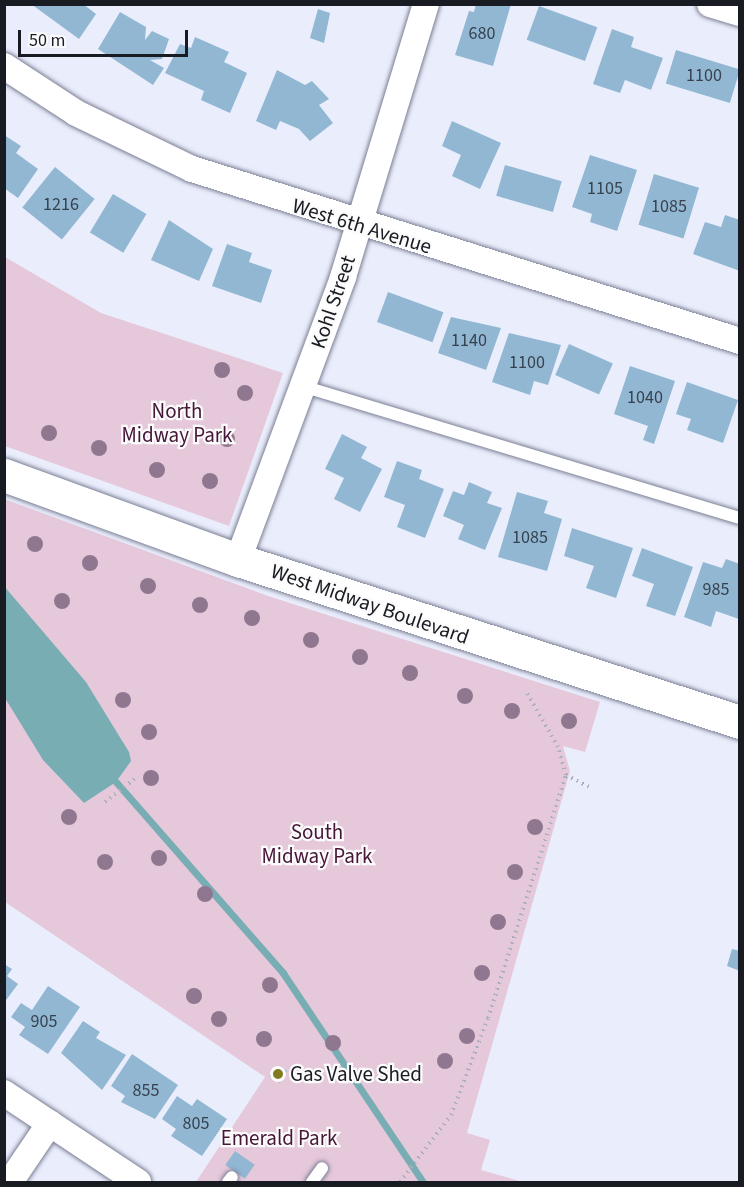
<!DOCTYPE html>
<style>
body{margin:0}
#map{position:relative;width:744px;height:1187px;overflow:hidden;background:#eaeefc;font-family:"Source Sans 3",sans-serif}
div>[style]{position:absolute}
[style*='--x']{left:calc(var(--x)*1px);top:calc(var(--y)*1px);width:calc(var(--w)*1px);rotate:calc(var(--a)*1deg)}
.green>*{inset:0;background:#e6c8db}
.water>*{inset:0;background:#78adb4}
.stream>*{height:7px;margin:-3.5px;padding:0 3.5px;transform-origin:3.5px;border-radius:3.5px;background:#78adb4}
.building>*{inset:0;background:#92b7d3;transform-origin:0 0}
.path>*{height:4px;margin-top:-2px;transform-origin:0;background:repeating-linear-gradient(90deg,#abafbb 0 1.5px,transparent 0 6px)}
.roads{filter:drop-shadow(0 0 2px #7a7f94) drop-shadow(0 0 2px #7a7f94)}
.service>*{height:12px;margin:-6px;padding:0 6px;transform-origin:6px;border-radius:6px;background:#fff}
.minor>*{height:26px;margin:-13px;padding:0 13px;transform-origin:13px;border-radius:13px;background:#fff}
.secondary>*{height:33px;margin:-16.5px;padding:0 16.5px;transform-origin:16.5px;border-radius:16.5px;background:#fff}
.trees>*{width:16px;height:16px;margin:-8px;border-radius:50%;background:#907790}
.dots>*{width:16px;height:16px;translate:-50% -50%;box-sizing:border-box;border:3px solid #fbfbfb;border-radius:50%}
span{translate:-50% -50%;white-space:nowrap;text-align:center;line-height:1.15;-webkit-text-stroke:4.5px #fbfbfb;paint-order:stroke}
.number-label{font-size:18px;color:#37424f}
.number-label span{-webkit-text-stroke-width:0}
.street-label{font-size:21px;color:#191b23}
.park-label{font-size:21px;color:#461638}
.poi-label{font-size:21px;color:#191b23}
.left{translate:0 -50%;text-align:left}
.frame{position:absolute;inset:0;border:6px solid #191b23;pointer-events:none}
.scale{position:absolute;left:18px;top:30px;width:170px;height:27px;box-sizing:border-box;border:3px solid #191b23;border-top:0;padding-left:8px;font-size:18px;line-height:21px;white-space:nowrap;color:#191b23;-webkit-text-stroke:4px #fbfbfb;paint-order:stroke}
</style>
<div id="map">
<div class="green">
<i style="clip-path:polygon(5px 257px,101px 313px,283px 373px,229px 526px,5px 446px)"></i>
<i style="clip-path:polygon(4px 499px,268px 596px,600px 702px,585px 752px,563px 746px,570px 771px,467px 1133px,490px 1140px,481px 1170px,523px 1182px,196px 1182px,265px 1077px,5px 902px)"></i>
</div>
<div class="water">
<i style="clip-path:polygon(4px 586px,86px 682px,129px 752px,131px 761px,116px 782px,84px 803px,43px 760px,5px 698px)"></i>
</div>
<div class="stream">
<i style="--x:116;--y:782;--w:254;--a:48.8"></i>
<i style="--x:283;--y:973;--w:252;--a:56.2"></i>
</div>
<div class="building">
<i style="clip-path:polygon(31px 4px,83px 4px,96px 14px,79px 39px)"></i>
<i style="clip-path:polygon(476px 4px,511px 4px,493px 66px,455px 55px,469px 11px,474px 12px)"></i>
<i style="left:539px;top:6px;width:62px;height:36px;rotate:20deg"></i>
<i style="clip-path:polygon(318px 9px,330px 13px,324px 43px,310px 38px)"></i>
<i style="clip-path:polygon(120px 12px,146px 27px,145px 40px,152px 31px,169px 39px,162px 59px,150px 60px,164px 68px,153px 85px,98px 49px)"></i>
<i style="clip-path:polygon(612px 29px,634px 37px,631px 47px,663px 58px,651px 90px,625px 80px,620px 93px,593px 84px)"></i>
<i style="clip-path:polygon(195px 37px,229px 52px,224px 62px,247px 73px,230px 113px,201px 100px,204px 91px,165px 73px,180px 44px,191px 48px)"></i>
<i style="left:676px;top:50px;width:67px;height:35px;rotate:17deg"></i>
<i style="clip-path:polygon(277px 70px,305px 85px,312px 81px,329px 99px,319px 105px,333px 123px,310px 141px,299px 129px,280px 121px,276px 130px,256px 121px)"></i>
<i style="clip-path:polygon(452px 121px,501px 143px,480px 189px,452px 176px,461px 155px,442px 146px)"></i>
<i style="clip-path:polygon(4px 135px,21px 146px,16px 153px,38px 169px,18px 198px,4px 188px)"></i>
<i style="clip-path:polygon(590px 155px,637px 170px,617px 231px,590px 222px,592px 214px,572px 207px)"></i>
<i style="left:505px;top:165px;width:59px;height:32px;rotate:16deg"></i>
<i style="left:55px;top:167px;width:51px;height:52px;rotate:39deg"></i>
<i style="left:654px;top:174px;width:47px;height:53px;rotate:17deg"></i>
<i style="left:113px;top:194px;width:39px;height:45px;rotate:31deg"></i>
<i style="clip-path:polygon(725px 215px,740px 220px,740px 271px,693px 254px,705px 222px,721px 227px)"></i>
<i style="clip-path:polygon(169px 220px,213px 249px,199px 281px,151px 260px)"></i>
<i style="clip-path:polygon(227px 244px,252px 253px,249px 262px,272px 270px,261px 303px,212px 286px)"></i>
<i style="left:388px;top:292px;width:59px;height:32px;rotate:20deg"></i>
<i style="clip-path:polygon(451px 317px,501px 328px,486px 370px,438px 353px)"></i>
<i style="clip-path:polygon(509px 333px,561px 345px,548px 385px,534px 381px,530px 395px,492px 382px)"></i>
<i style="left:569px;top:344px;width:48px;height:34px;rotate:24deg"></i>
<i style="clip-path:polygon(630px 366px,675px 381px,654px 444px,643px 440px,648px 426px,614px 414px)"></i>
<i style="clip-path:polygon(687px 382px,738px 400px,723px 443px,687px 430px,691px 419px,676px 414px)"></i>
<i style="clip-path:polygon(342px 434px,367px 447px,361px 458px,382px 469px,360px 512px,334px 499px,344px 478px,325px 469px)"></i>
<i style="clip-path:polygon(397px 461px,422px 470px,419px 479px,444px 489px,425px 538px,397px 527px,405px 505px,384px 497px)"></i>
<i style="clip-path:polygon(469px 482px,492px 492px,487px 503px,502px 508px,485px 550px,458px 539px,464px 525px,443px 516px,453px 491px,464px 495px)"></i>
<i style="clip-path:polygon(517px 492px,548px 501px,544px 513px,562px 519px,547px 571px,498px 557px)"></i>
<i style="clip-path:polygon(572px 528px,633px 548px,616px 598px,586px 588px,594px 566px,564px 556px)"></i>
<i style="clip-path:polygon(642px 548px,693px 567px,675px 616px,646px 606px,654px 584px,632px 576px)"></i>
<i style="clip-path:polygon(726px 559px,740px 564px,739px 619px,716px 611px,711px 627px,684px 617px,703px 562px,722px 568px)"></i>
<i style="clip-path:polygon(732px 949px,740px 951px,740px 971px,727px 966px)"></i>
<i style="clip-path:polygon(4px 964px,12px 969px,7px 976px,18px 984px,4px 1003px)"></i>
<i style="clip-path:polygon(48px 986px,80px 1007px,48px 1054px,19px 1035px,25px 1027px,11px 1017px,21px 1003px,32px 1010px)"></i>
<i style="clip-path:polygon(83px 1021px,100px 1032px,96px 1038px,126px 1055px,102px 1090px,61px 1053px)"></i>
<i style="clip-path:polygon(132px 1054px,178px 1085px,155px 1119px,121px 1102px,125px 1096px,111px 1086px)"></i>
<i style="clip-path:polygon(281px 1066px,287px 1071px,280px 1083px,269px 1076px)"></i>
<i style="clip-path:polygon(177px 1096px,192px 1106px,197px 1099px,227px 1119px,202px 1156px,171px 1136px,176px 1129px,162px 1119px)"></i>
<i style="left:235px;top:1151px;width:24px;height:17px;rotate:35deg"></i>
</div>
<div class="path">
<i style="--x:566;--y:775;--w:29;--a:27"></i>
<i style="--x:105;--y:802;--w:42;--a:-38.2"></i>
<i style="--x:400;--y:1182;--w:84;--a:-52.7"></i>
<i style="--x:451;--y:1115;--w:104;--a:-69.1"></i>
<i style="--x:488;--y:1018;--w:255;--a:-72.2"></i>
<i style="--x:566;--y:775;--w:29;--a:-106"></i>
<i style="--x:558;--y:747;--w:62;--a:-119.9"></i>
</div>
<div class="roads">
<div class="service">
<i style="--x:302;--y:386;--w:457;--a:16.8"></i>
<i style="--x:228;--y:1182;--w:6;--a:-51"></i>
<i style="--x:312;--y:1182;--w:17;--a:-54"></i>
</div>
<div class="minor">
<i style="--x:710;--y:4;--w:31;--a:17"></i>
<i style="--x:4;--y:66;--w:86;--a:33.1"></i>
<i style="--x:76;--y:113;--w:129;--a:25.8"></i>
<i style="--x:192;--y:169;--w:574;--a:17.43"></i>
<i style="--x:238;--y:560;--w:302;--a:-69.6"></i>
<i style="--x:343;--y:277;--w:285;--a:-73.1"></i>
<i style="--x:4;--y:1093;--w:161;--a:33.6"></i>
<i style="--x:10;--y:1182;--w:71;--a:-55.9"></i>
</div>
<div class="secondary">
<i style="--x:4;--y:475;--w:249;--a:20"></i>
<i style="--x:238;--y:560;--w:527;--a:17.89"></i>
</div>
</div>
<div class="trees">
<i style="left:222px;top:370px"></i>
<i style="left:245px;top:393px"></i>
<i style="left:49px;top:433px"></i>
<i style="left:227px;top:439px"></i>
<i style="left:99px;top:448px"></i>
<i style="left:157px;top:470px"></i>
<i style="left:210px;top:481px"></i>
<i style="left:35px;top:544px"></i>
<i style="left:90px;top:563px"></i>
<i style="left:148px;top:586px"></i>
<i style="left:62px;top:601px"></i>
<i style="left:200px;top:605px"></i>
<i style="left:252px;top:618px"></i>
<i style="left:311px;top:640px"></i>
<i style="left:360px;top:657px"></i>
<i style="left:410px;top:673px"></i>
<i style="left:465px;top:696px"></i>
<i style="left:123px;top:700px"></i>
<i style="left:512px;top:711px"></i>
<i style="left:569px;top:721px"></i>
<i style="left:149px;top:732px"></i>
<i style="left:151px;top:778px"></i>
<i style="left:69px;top:817px"></i>
<i style="left:535px;top:827px"></i>
<i style="left:159px;top:858px"></i>
<i style="left:105px;top:862px"></i>
<i style="left:515px;top:872px"></i>
<i style="left:205px;top:894px"></i>
<i style="left:498px;top:922px"></i>
<i style="left:482px;top:973px"></i>
<i style="left:270px;top:985px"></i>
<i style="left:194px;top:996px"></i>
<i style="left:219px;top:1019px"></i>
<i style="left:467px;top:1036px"></i>
<i style="left:264px;top:1039px"></i>
<i style="left:333px;top:1043px"></i>
<i style="left:445px;top:1061px"></i>
</div>
<div class="dots">
<i style="left:278px;top:1074px;background:#817b22"></i>
</div>
<div class="number-label">
<span style="left:482px;top:34px">680</span>
<span style="left:704px;top:76px">1100</span>
<span style="left:605px;top:189px">1105</span>
<span style="left:61px;top:205px">1216</span>
<span style="left:669px;top:207px">1085</span>
<span style="left:469px;top:341px">1140</span>
<span style="left:527px;top:363px">1100</span>
<span style="left:645px;top:398px">1040</span>
<span style="left:530px;top:538px">1085</span>
<span style="left:716px;top:590px">985</span>
<span style="left:44px;top:1022px">905</span>
<span style="left:146px;top:1091px">855</span>
<span style="left:196px;top:1124px">805</span>
</div>
<div class="street-label">
<span style="left:362px;top:226px;rotate:17deg">West 6th Avenue</span>
<span style="left:333px;top:302px;rotate:-71deg">Kohl Street</span>
<span style="left:370px;top:604px;rotate:19deg">West Midway Boulevard</span>
</div>
<div class="park-label">
<span style="left:177px;top:423px">North<br>Midway Park</span>
<span style="left:317px;top:844px">South<br>Midway Park</span>
<span style="left:279px;top:1138px">Emerald Park</span>
</div>
<div class="poi-label">
<span class="left" style="left:290px;top:1074px">Gas Valve Shed</span>
</div>
<div class="frame"></div>
<div class="scale">50 m</div>
</div>
